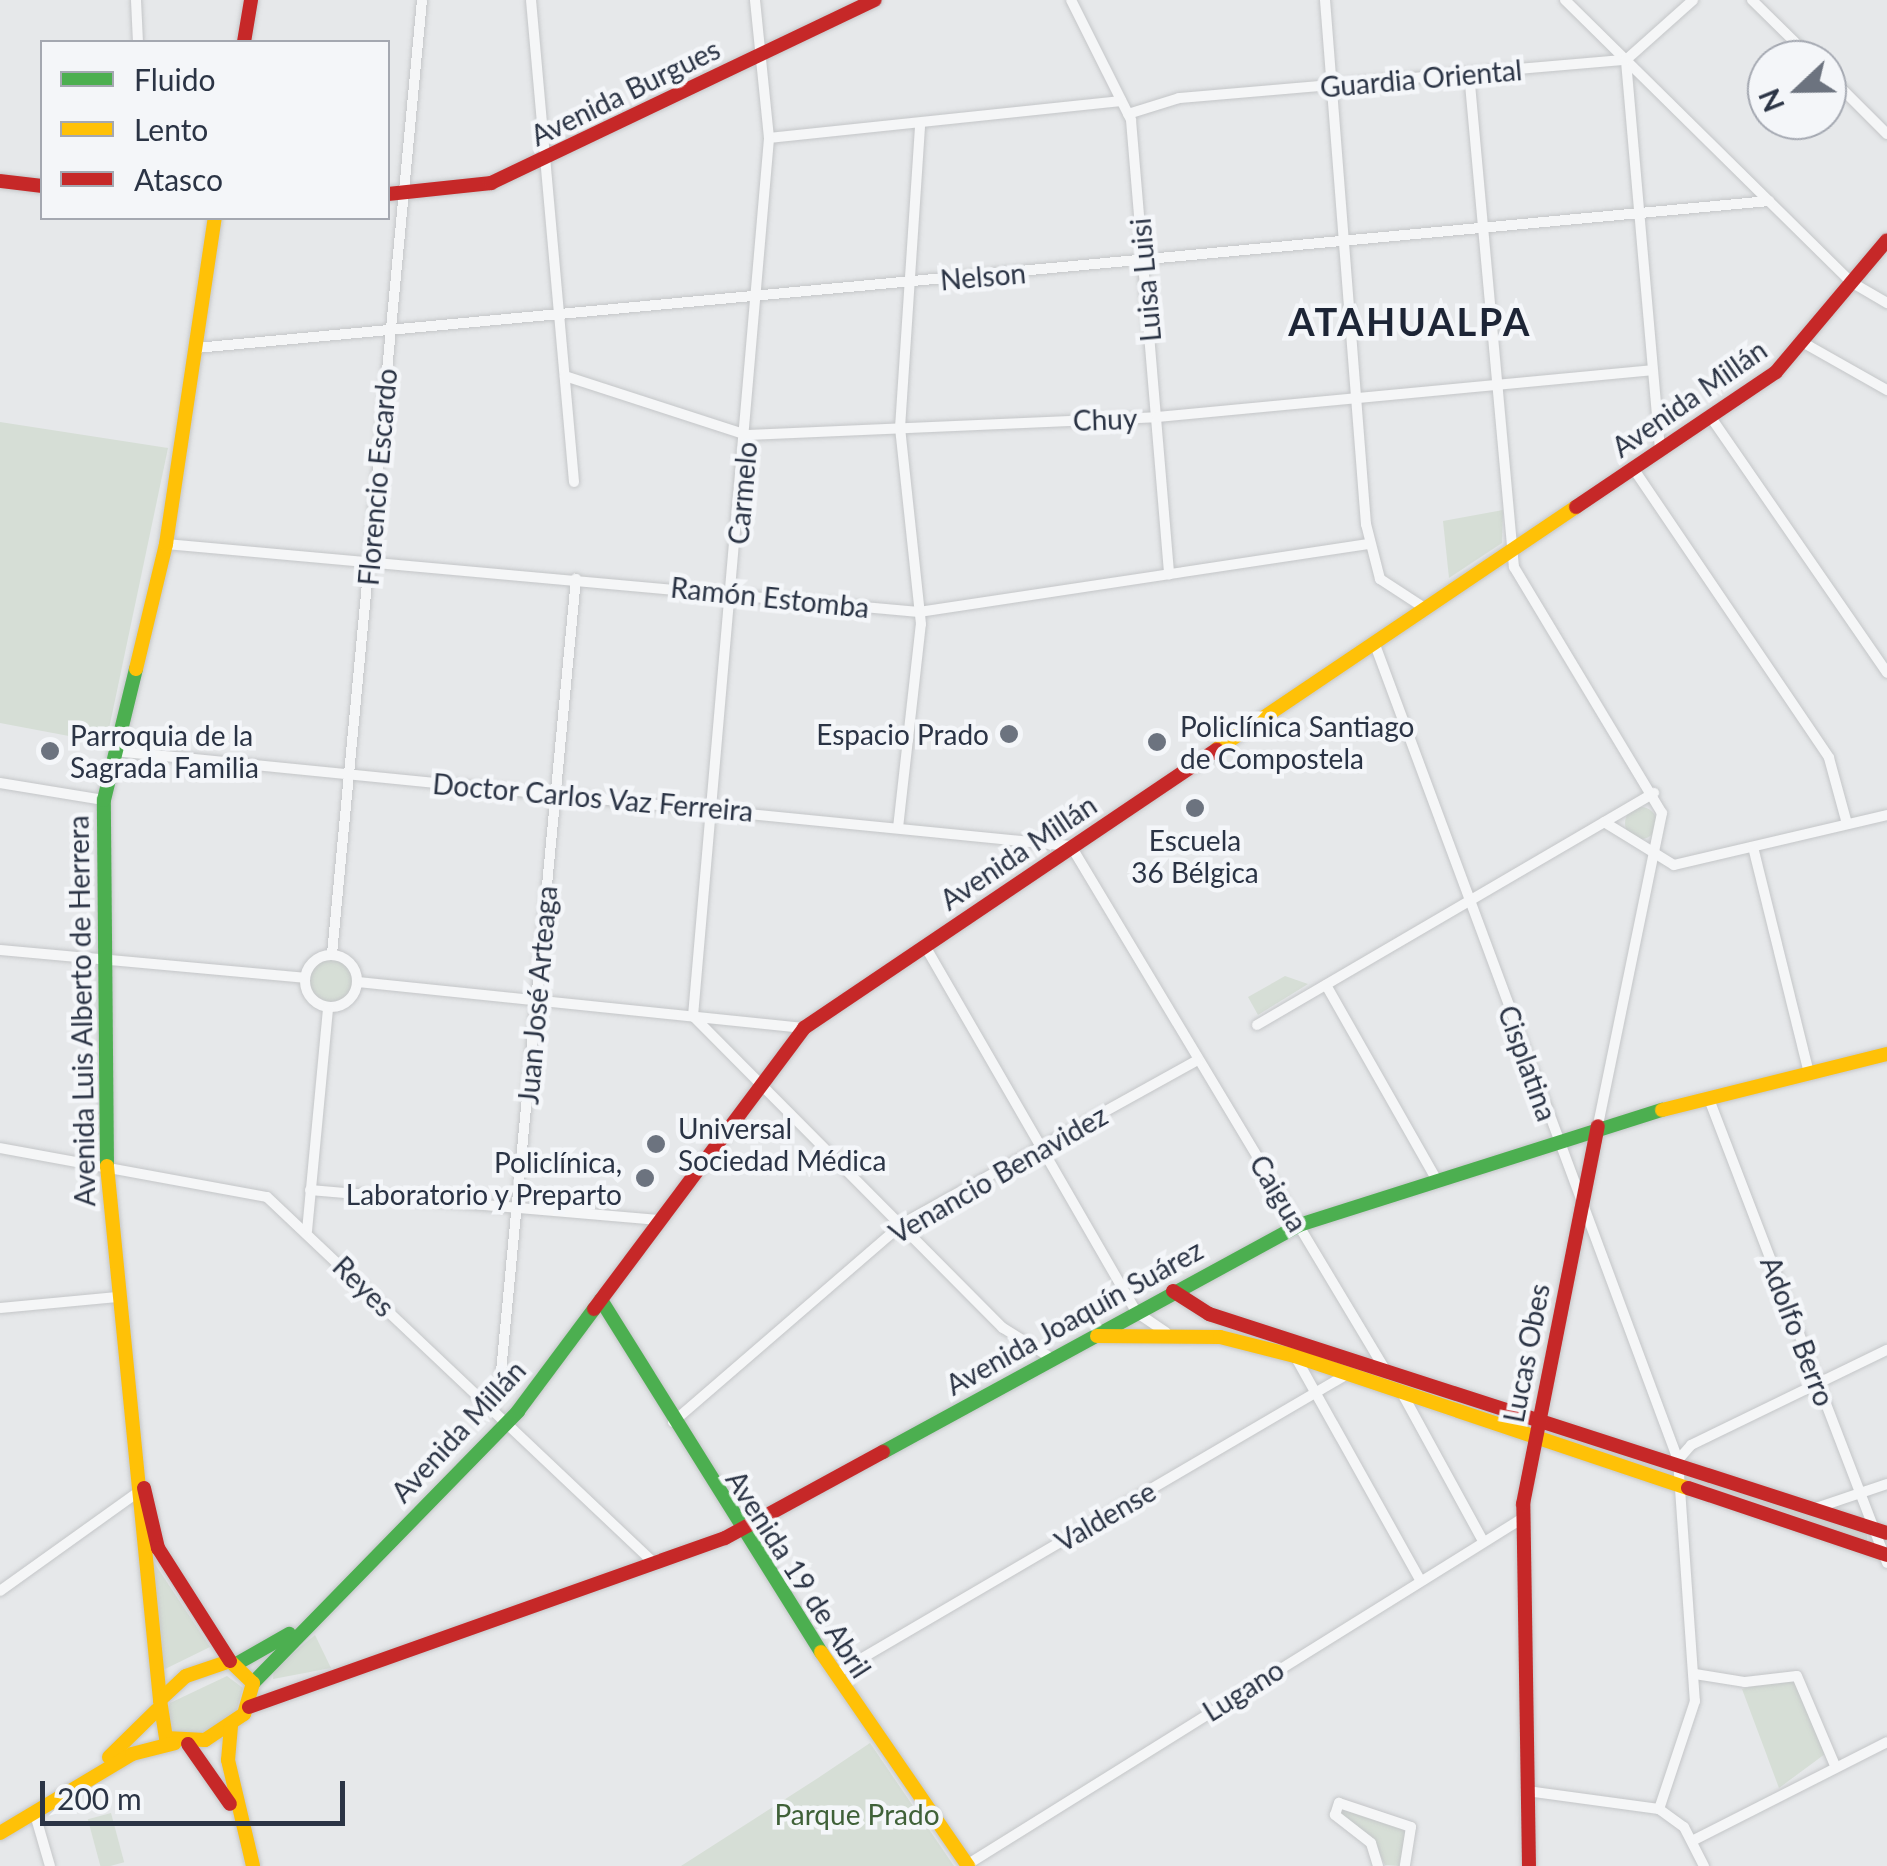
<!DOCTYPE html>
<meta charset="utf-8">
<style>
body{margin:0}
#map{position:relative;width:1887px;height:1866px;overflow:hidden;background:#e6e8ea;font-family:Lato,sans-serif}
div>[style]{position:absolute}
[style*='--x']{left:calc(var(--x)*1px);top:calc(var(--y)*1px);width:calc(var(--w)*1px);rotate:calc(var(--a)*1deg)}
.green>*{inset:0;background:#d6ded6;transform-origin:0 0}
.round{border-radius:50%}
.roads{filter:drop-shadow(0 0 2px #c4c6c8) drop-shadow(0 0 2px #c4c6c8)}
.street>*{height:10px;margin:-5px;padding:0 5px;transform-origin:5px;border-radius:5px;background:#f5f6f7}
.street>.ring{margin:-5px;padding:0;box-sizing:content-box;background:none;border:10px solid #f5f6f7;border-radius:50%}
.fast>*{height:14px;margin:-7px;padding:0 7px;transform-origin:7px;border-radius:7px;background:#4caf50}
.slow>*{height:14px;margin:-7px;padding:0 7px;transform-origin:7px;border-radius:7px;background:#ffc107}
.jam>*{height:14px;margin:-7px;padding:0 7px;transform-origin:7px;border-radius:7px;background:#c62828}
.dots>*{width:28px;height:28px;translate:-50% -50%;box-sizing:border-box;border:5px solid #f4f6f9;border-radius:50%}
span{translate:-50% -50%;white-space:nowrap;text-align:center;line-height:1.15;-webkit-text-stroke:9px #f4f6f9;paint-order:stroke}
.street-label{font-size:28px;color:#2b3445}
.poi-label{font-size:28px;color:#2b3445}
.left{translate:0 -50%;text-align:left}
.right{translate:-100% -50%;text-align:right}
.park-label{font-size:28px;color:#3f6138}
.district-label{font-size:38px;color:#1d2536;font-weight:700;letter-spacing:2.5px}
.legend{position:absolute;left:40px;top:40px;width:350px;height:180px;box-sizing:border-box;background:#f4f6f9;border:2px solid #a4a8b1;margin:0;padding:12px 18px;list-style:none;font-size:30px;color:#2b3445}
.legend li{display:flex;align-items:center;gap:20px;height:50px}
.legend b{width:50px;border:2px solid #a4a8b1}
.north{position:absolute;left:1747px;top:40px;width:100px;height:100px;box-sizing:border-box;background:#f4f6f9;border:2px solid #a4a8b1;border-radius:50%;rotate:248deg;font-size:28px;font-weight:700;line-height:40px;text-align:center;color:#2b3445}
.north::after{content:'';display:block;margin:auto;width:35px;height:45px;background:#6c737f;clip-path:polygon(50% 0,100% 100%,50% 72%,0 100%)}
.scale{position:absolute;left:40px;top:1781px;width:305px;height:45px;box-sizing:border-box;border:5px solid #2b3445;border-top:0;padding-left:12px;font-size:30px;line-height:35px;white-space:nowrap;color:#2b3445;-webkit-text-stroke:8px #f4f6f9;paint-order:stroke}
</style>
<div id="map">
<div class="green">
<i style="clip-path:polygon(0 422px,168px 448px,106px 743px,0 723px)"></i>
<i style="clip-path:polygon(1503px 510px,1502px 543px,1449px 578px,1443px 521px)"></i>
<i class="round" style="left:1625px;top:807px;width:32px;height:32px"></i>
<i class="round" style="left:309px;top:959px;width:44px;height:44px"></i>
<i style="clip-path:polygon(1285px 976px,1308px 984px,1258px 1015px,1248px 997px)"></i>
<i style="clip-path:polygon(1695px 1474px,1867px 1533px,1867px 1541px,1694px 1480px)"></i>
<i style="clip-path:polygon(149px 1555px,210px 1647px,163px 1670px)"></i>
<i style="clip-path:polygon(315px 1635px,331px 1668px,273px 1679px,274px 1668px)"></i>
<i style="clip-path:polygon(227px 1676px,243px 1688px,236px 1712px,203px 1733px,175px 1737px,162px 1721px,170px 1703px)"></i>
<i style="clip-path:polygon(1785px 1677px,1796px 1683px,1825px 1754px,1779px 1788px,1742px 1689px)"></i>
<i style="clip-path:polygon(870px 1743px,954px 1866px,681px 1866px,818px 1778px)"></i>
<i style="clip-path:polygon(1343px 1808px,1407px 1831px,1399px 1866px,1385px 1865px,1371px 1836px,1340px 1818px)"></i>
<i style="left:111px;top:1813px;width:51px;height:24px;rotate:75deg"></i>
</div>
<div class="roads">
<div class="street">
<i style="--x:136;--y:0;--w:42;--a:87.3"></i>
<i style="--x:531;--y:0;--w:484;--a:84.9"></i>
<i style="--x:1071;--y:0;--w:134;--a:63.4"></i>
<i style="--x:1131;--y:120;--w:456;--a:85.2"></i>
<i style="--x:1325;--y:0;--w:526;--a:85.53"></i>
<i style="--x:1366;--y:524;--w:57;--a:75.7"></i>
<i style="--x:1380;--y:579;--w:55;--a:33.1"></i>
<i style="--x:1565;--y:0;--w:402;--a:44.6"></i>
<i style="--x:1851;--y:282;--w:42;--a:30.3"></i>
<i style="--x:1752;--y:0;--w:86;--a:44.5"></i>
<i style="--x:1626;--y:61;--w:390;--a:85"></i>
<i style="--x:1469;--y:73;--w:496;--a:84.8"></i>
<i style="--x:1514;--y:567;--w:287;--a:59"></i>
<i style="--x:1662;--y:813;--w:319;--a:101.6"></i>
<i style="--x:1827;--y:74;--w:85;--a:45"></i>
<i style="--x:1128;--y:114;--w:53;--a:-17.4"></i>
<i style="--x:1179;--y:98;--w:449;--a:-4.9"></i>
<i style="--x:1626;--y:60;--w:90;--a:-41.8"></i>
<i style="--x:769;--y:138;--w:354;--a:-6"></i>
<i style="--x:1802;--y:342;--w:98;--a:29.5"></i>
<i style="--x:196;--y:348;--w:1580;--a:-5.34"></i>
<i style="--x:565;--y:376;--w:191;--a:18"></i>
<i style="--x:747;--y:435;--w:410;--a:-2.5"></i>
<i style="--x:1157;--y:417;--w:497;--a:-5.4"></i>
<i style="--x:1710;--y:416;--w:312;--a:55.4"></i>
<i style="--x:1633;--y:468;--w:350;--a:55.9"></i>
<i style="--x:1829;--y:758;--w:68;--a:74.7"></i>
<i style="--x:166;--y:544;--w:756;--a:5.16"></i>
<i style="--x:919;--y:612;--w:456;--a:-8.6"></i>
<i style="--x:1374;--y:642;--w:873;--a:69.61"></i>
<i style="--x:1678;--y:1460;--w:242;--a:86"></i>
<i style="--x:1695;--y:1701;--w:114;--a:108.4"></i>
<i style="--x:114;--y:751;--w:962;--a:5.67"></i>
<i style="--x:1071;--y:846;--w:612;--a:59.04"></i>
<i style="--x:0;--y:783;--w:105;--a:9.3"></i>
<i style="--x:1604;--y:822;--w:82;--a:31.6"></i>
<i style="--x:1674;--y:865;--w:219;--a:-13.2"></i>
<i style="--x:898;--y:828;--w:205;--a:-83.6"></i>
<i style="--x:921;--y:624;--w:197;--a:-96.1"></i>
<i style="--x:900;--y:428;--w:303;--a:-86.2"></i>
<i style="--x:1753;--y:847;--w:233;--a:76.1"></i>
<i style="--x:925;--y:946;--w:422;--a:60"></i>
<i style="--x:1136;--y:1312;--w:36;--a:34"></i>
<i style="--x:0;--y:950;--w:306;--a:5.2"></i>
<i style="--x:332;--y:954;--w:958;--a:-84.61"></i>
<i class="ring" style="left:305px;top:955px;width:42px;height:42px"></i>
<i style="--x:358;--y:982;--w:448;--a:5.9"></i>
<i style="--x:1326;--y:985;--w:221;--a:60.4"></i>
<i style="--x:693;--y:1016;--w:881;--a:-85.05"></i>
<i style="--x:769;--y:138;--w:139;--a:-95.8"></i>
<i style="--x:693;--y:1016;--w:440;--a:45.2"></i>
<i style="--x:1003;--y:1328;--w:57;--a:32"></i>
<i style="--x:1257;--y:1025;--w:460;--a:-30.3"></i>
<i style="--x:1709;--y:1099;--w:497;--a:69"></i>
<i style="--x:0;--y:1148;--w:271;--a:10.4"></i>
<i style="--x:267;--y:1197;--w:534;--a:43.41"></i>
<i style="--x:310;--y:1190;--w:350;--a:4.9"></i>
<i style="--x:307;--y:1231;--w:225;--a:-84.6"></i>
<i style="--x:0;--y:1308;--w:118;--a:-5.4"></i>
<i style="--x:1295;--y:1356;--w:257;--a:60.8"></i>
<i style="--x:1402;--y:1393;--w:169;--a:61.3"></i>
<i style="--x:489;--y:1407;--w:17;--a:-54"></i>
<i style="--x:499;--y:1393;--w:818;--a:-84.6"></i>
<i style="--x:673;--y:1422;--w:303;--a:-40.8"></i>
<i style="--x:902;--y:1224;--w:338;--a:-29"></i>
<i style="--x:1678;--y:1460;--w:20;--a:-49"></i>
<i style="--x:1691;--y:1445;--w:218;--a:-25.9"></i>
<i style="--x:1816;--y:1508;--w:75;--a:-18.7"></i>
<i style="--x:0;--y:1591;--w:168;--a:-35.6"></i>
<i style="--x:835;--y:1674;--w:596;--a:-30.35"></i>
<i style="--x:1695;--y:1674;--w:51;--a:9.1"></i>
<i style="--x:1745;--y:1682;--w:52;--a:-6.6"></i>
<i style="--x:1797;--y:1676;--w:95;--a:67"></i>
<i style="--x:1527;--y:1791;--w:133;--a:7.8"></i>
<i style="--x:1659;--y:1809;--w:31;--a:36"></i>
<i style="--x:1684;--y:1827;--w:44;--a:62.9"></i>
<i style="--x:34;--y:1811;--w:57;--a:73.8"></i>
<i style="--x:1694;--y:1840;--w:216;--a:-26.9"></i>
<i style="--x:965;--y:1866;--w:658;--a:-31.95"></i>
<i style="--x:1378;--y:1866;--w:24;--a:-107"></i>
<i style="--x:1371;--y:1843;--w:46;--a:-142.1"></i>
<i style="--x:1335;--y:1815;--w:13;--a:-72"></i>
<i style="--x:1339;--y:1803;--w:76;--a:18.4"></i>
<i style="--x:1411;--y:1827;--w:39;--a:99"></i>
</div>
<div class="fast">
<i style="--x:107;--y:1166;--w:366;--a:-90.5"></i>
<i style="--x:104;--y:800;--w:135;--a:-76.3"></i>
<i style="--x:601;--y:1300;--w:415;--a:58"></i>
<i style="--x:883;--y:1452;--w:474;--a:-28.6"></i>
<i style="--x:1299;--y:1225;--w:381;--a:-17.6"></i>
<i style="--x:238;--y:1663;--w:59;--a:-29.6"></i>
<i style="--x:253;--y:1683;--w:380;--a:-45.7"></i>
<i style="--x:518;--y:1411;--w:127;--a:-53.3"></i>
</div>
<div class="slow">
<i style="--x:136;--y:669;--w:129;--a:-76.5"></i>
<i style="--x:166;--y:544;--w:330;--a:-81.5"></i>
<i style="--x:1217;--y:749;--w:433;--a:-34"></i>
<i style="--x:1662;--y:1110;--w:232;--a:-14"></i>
<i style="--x:107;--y:1166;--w:537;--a:84.33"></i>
<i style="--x:1097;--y:1336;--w:123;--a:0.5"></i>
<i style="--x:1220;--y:1337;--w:77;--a:14.2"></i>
<i style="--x:1295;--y:1356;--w:415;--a:18.6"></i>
<i style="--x:821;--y:1652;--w:260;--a:55.5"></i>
<i style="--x:230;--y:1661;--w:32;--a:44"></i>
<i style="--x:253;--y:1683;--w:32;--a:106"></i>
<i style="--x:244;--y:1714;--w:47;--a:146.3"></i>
<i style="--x:205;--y:1740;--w:39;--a:-177"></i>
<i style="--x:166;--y:1738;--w:38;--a:-99"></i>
<i style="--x:160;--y:1700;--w:35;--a:-43"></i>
<i style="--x:186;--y:1676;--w:46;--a:-18.8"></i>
<i style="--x:231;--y:1726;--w:34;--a:95"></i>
<i style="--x:228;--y:1760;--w:109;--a:76.7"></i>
<i style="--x:109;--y:1757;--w:67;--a:-44.4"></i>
<i style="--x:0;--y:1833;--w:154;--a:-30.9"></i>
<i style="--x:132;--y:1754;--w:44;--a:-14.3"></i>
</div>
<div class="jam">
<i style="--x:244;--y:42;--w:43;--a:-80.5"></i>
<i style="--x:0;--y:181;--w:42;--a:6.8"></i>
<i style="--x:388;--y:194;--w:104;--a:-6.1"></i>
<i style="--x:491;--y:183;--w:425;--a:-25.5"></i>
<i style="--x:1576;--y:507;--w:241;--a:-34"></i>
<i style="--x:1776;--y:372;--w:172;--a:-49.9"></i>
<i style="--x:1173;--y:1291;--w:43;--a:32.6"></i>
<i style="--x:1209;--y:1314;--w:712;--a:17.9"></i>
<i style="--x:594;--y:1309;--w:351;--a:-53.2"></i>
<i style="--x:804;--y:1028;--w:498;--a:-34"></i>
<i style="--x:144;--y:1488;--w:62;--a:76.9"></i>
<i style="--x:158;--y:1548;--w:134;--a:57.5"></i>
<i style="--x:1688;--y:1488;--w:210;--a:18.6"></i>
<i style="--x:249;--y:1707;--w:505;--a:-19.55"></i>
<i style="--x:725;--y:1538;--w:180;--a:-28.6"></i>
<i style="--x:188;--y:1744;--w:73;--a:55"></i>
<i style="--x:1529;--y:1866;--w:362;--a:-90.9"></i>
<i style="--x:1523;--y:1504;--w:385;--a:-78.8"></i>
</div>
</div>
<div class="dots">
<i style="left:1009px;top:734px;background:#6c737f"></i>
<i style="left:1157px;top:742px;background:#6c737f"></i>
<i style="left:50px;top:751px;background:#6c737f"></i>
<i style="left:1195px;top:808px;background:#6c737f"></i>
<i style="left:656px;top:1144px;background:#6c737f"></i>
<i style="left:645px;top:1178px;background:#6c737f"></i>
</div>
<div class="street-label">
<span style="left:1421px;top:78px;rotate:-5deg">Guardia Oriental</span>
<span style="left:625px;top:92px;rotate:-26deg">Avenida Burgues</span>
<span style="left:983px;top:276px;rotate:-5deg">Nelson</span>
<span style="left:1145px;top:280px;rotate:-95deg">Luisa Luisi</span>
<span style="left:1689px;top:398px;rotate:-35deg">Avenida Millán</span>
<span style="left:1105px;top:419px;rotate:-2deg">Chuy</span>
<span style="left:377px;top:477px;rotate:-85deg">Florencio Escardo</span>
<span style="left:742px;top:493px;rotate:-85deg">Carmelo</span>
<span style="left:770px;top:597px;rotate:6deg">Ramón Estomba</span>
<span style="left:593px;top:797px;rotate:5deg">Doctor Carlos Vaz Ferreira</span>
<span style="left:1018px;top:852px;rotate:-34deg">Avenida Millán</span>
<span style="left:537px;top:995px;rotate:-85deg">Juan José Arteaga</span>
<span style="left:81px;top:1011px;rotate:-91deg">Avenida Luis Alberto de Herrera</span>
<span style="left:1528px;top:1063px;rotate:70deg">Cisplatina</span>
<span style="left:998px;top:1174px;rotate:-30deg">Venancio Benavidez</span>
<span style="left:1279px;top:1193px;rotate:59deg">Caigua</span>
<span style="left:364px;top:1286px;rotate:44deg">Reyes</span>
<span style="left:1074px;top:1317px;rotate:-29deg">Avenida Joaquín Suárez</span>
<span style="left:1798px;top:1331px;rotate:69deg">Adolfo Berro</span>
<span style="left:1526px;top:1353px;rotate:-79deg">Lucas Obes</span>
<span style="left:458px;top:1431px;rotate:-47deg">Avenida Millán</span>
<span style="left:1105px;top:1516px;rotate:-30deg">Valdense</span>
<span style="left:799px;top:1574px;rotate:57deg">Avenida 19 de Abril</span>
<span style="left:1243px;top:1690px;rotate:-32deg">Lugano</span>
</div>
<div class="poi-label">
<span class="left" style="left:1180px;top:742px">Policlínica Santiago<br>de Compostela</span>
<span class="right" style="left:989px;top:734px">Espacio Prado</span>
<span class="left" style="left:70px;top:751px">Parroquia de la<br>Sagrada Familia</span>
<span style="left:1195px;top:856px">Escuela<br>36 Bélgica</span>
<span class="left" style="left:678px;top:1144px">Universal<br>Sociedad Médica</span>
<span class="right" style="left:622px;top:1178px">Policlínica,<br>Laboratorio y Preparto</span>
</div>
<div class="park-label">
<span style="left:857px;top:1814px">Parque Prado</span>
</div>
<div class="district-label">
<span style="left:1410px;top:322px">ATAHUALPA</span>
</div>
<ul class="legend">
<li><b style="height:12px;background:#4caf50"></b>Fluido</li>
<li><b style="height:12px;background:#ffc107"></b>Lento</li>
<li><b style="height:12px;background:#c62828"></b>Atasco</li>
</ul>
<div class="north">N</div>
<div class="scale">200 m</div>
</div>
